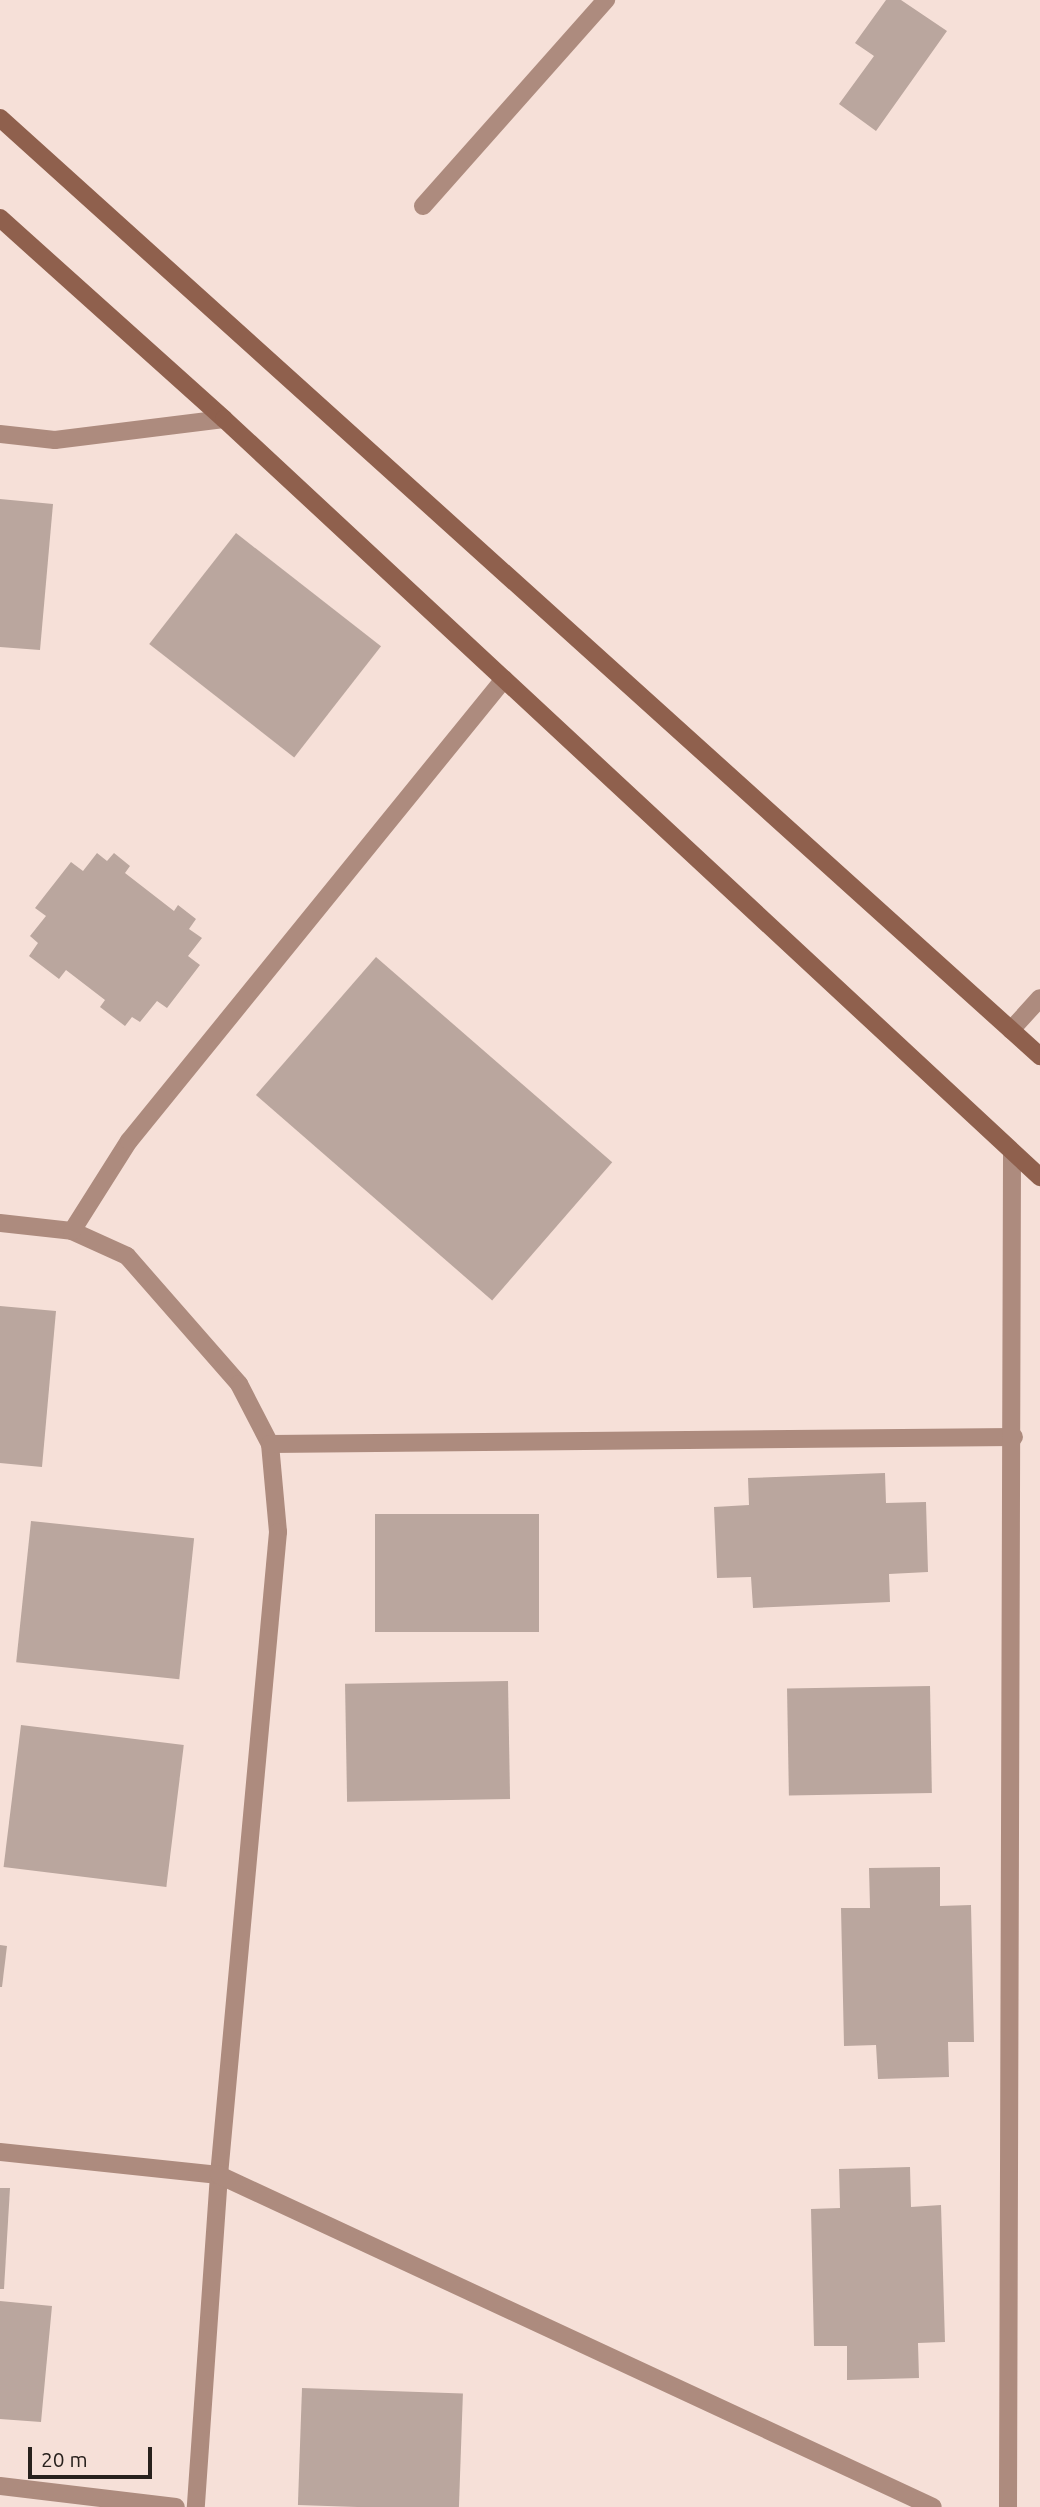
<!DOCTYPE html>
<style>
body{margin:0}
#map{position:relative;width:1040px;height:2507px;overflow:hidden;background:#f6e0d8;font-family:Ubuntu,sans-serif}
div>[style]{position:absolute}
[style*='--x']{left:calc(var(--x)*1px);top:calc(var(--y)*1px);width:calc(var(--w)*1px);rotate:calc(var(--a)*1deg)}
.building>*{inset:0;background:#baa69e;transform-origin:0 0}
.lane>*{height:18px;margin:-9px;padding:0 9px;transform-origin:9px;border-radius:9px;background:#ad8b7e}
.street>*{height:18px;margin:-9px;padding:0 9px;transform-origin:9px;border-radius:9px;background:#ad8b7e}
.secondary>*{height:18px;margin:-9px;padding:0 9px;transform-origin:9px;border-radius:9px;background:#8f604d}
span{translate:-50% -50%;white-space:nowrap;text-align:center;line-height:1.15;-webkit-text-stroke:5px #f6e0d8;paint-order:stroke}
.scale{position:absolute;left:28px;top:2447px;width:124px;height:32px;box-sizing:border-box;border:4px solid #28211d;border-top:0;padding-left:9px;font-size:21px;line-height:24px;white-space:nowrap;color:#28211d;-webkit-text-stroke:5px #f6e0d8;paint-order:stroke}
</style>
<div id="map">
<div class="building">
<i style="clip-path:polygon(886px 0,901px 0,947px 31px,876px 131px,839px 104px,874px 56px,855px 43px)"></i>
<i style="clip-path:polygon(0 499px,53px 504px,40px 650px,0 647px)"></i>
<i style="left:236px;top:533px;width:184px;height:141px;rotate:38deg"></i>
<i style="clip-path:polygon(97px 853px,107px 861px,114px 853px,130px 866px,125px 873px,174px 911px,178px 905px,196px 919px,189px 929px,202px 938px,188px 956px,200px 965px,167px 1008px,157px 1001px,140px 1022px,132px 1017px,125px 1026px,100px 1007px,105px 1000px,66px 970px,59px 979px,29px 956px,38px 943px,30px 936px,46px 916px,35px 908px,71px 862px,83px 871px)"></i>
<i style="left:376px;top:957px;width:313px;height:183px;rotate:41deg"></i>
<i style="clip-path:polygon(0 1306px,56px 1311px,42px 1467px,0 1463px)"></i>
<i style="clip-path:polygon(885px 1473px,886px 1503px,926px 1502px,928px 1572px,889px 1574px,890px 1602px,753px 1608px,751px 1577px,717px 1578px,714px 1507px,749px 1505px,748px 1478px)"></i>
<i style="left:539px;top:1514px;width:118px;height:164px;rotate:90deg"></i>
<i style="left:31px;top:1521px;width:164px;height:142px;rotate:6deg"></i>
<i style="left:508px;top:1681px;width:118px;height:163px;rotate:89deg"></i>
<i style="left:930px;top:1686px;width:107px;height:143px;rotate:89deg"></i>
<i style="left:21px;top:1725px;width:164px;height:143px;rotate:7deg"></i>
<i style="clip-path:polygon(940px 1867px,940px 1906px,971px 1905px,974px 2042px,948px 2042px,949px 2077px,878px 2079px,876px 2045px,844px 2046px,841px 1908px,870px 1908px,869px 1868px)"></i>
<i style="clip-path:polygon(0 1945px,7px 1946px,2px 1987px,0 1987px)"></i>
<i style="clip-path:polygon(910px 2167px,911px 2207px,941px 2205px,945px 2342px,918px 2343px,919px 2378px,847px 2380px,847px 2346px,814px 2346px,811px 2209px,840px 2208px,839px 2169px)"></i>
<i style="clip-path:polygon(0 2188px,10px 2188px,4px 2289px,0 2289px)"></i>
<i style="clip-path:polygon(0 2301px,52px 2306px,41px 2422px,0 2419px)"></i>
<i style="left:302px;top:2388px;width:161px;height:117px;rotate:2deg"></i>
</div>
<div class="lane">
<i style="--x:423;--y:206;--w:276;--a:-48.4"></i>
</div>
<div class="street">
<i style="--x:0;--y:434;--w:55;--a:6.2"></i>
<i style="--x:55;--y:440;--w:170;--a:-7.1"></i>
<i style="--x:1011;--y:1030;--w:43;--a:-47.8"></i>
<i style="--x:0;--y:1223;--w:72;--a:6.3"></i>
<i style="--x:72;--y:1231;--w:60;--a:24.4"></i>
<i style="--x:127;--y:1256;--w:170;--a:48.8"></i>
<i style="--x:239;--y:1384;--w:68;--a:62.7"></i>
<i style="--x:270;--y:1444;--w:88;--a:84.8"></i>
<i style="--x:278;--y:1532;--w:646;--a:95.24"></i>
<i style="--x:219;--y:2175;--w:333;--a:94"></i>
<i style="--x:72;--y:1231;--w:107;--a:-57.7"></i>
<i style="--x:129;--y:1141;--w:595;--a:-50.93"></i>
<i style="--x:270;--y:1444;--w:744;--a:-0.54"></i>
<i style="--x:0;--y:2152;--w:220;--a:6"></i>
<i style="--x:219;--y:2175;--w:787;--a:24.94"></i>
<i style="--x:0;--y:2486;--w:177;--a:6.8"></i>
<i style="--x:1008;--y:2507;--w:1355;--a:-89.83"></i>
</div>
<div class="secondary">
<i style="--x:0;--y:118;--w:1401;--a:42.05"></i>
<i style="--x:0;--y:218;--w:301;--a:41.9"></i>
<i style="--x:224;--y:419;--w:1114;--a:42.89"></i>
</div>
<div class="scale">20 m</div>
</div>
